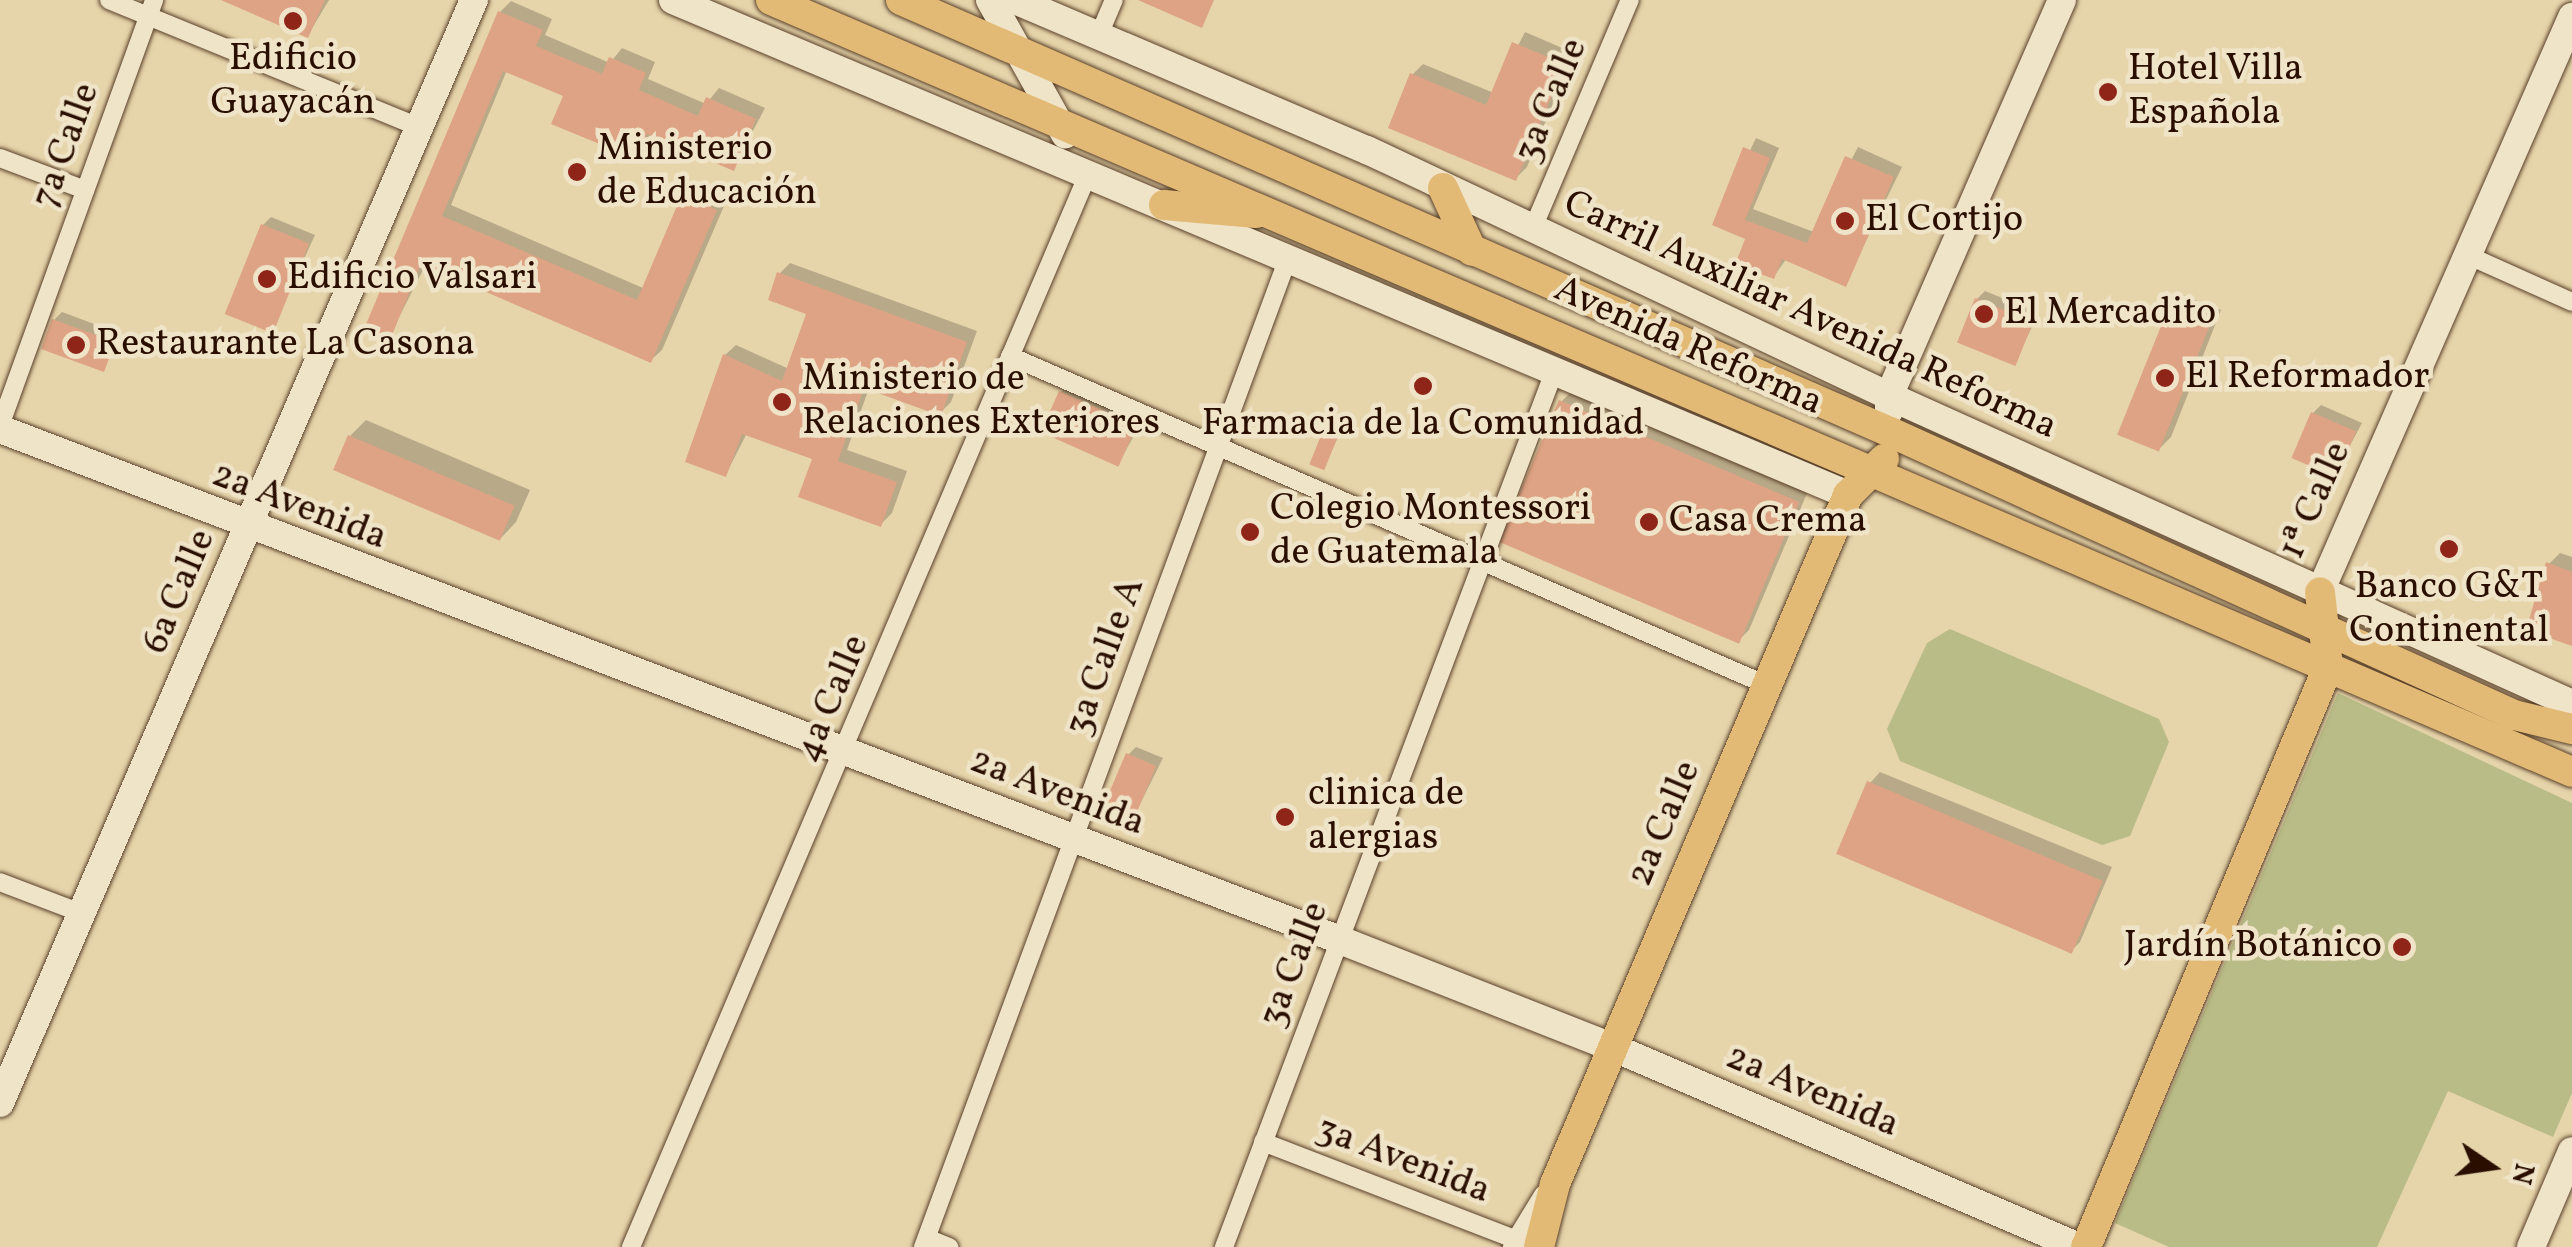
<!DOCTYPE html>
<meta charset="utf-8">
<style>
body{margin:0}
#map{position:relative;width:2572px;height:1247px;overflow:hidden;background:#e6d4aa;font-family:Vollkorn,serif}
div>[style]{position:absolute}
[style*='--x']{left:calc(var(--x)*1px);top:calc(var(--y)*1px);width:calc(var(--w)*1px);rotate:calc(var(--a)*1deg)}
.green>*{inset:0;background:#b9bc86}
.shadow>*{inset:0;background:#0003}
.building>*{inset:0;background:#dea384;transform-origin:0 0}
.roads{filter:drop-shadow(0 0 2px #59402a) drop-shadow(0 0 2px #59402a)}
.street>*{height:18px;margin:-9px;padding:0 9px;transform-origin:9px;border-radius:9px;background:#efe3c8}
.secondary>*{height:28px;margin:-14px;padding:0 14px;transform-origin:14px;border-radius:14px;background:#efe3c8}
.primary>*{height:30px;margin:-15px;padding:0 15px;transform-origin:15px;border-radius:15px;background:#e3ba75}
.dots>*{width:28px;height:28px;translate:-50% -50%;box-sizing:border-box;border:5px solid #efe3c8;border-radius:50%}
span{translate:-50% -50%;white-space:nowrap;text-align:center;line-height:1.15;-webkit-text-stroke:9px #efe3c8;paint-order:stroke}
.poi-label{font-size:38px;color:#2a0f00}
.left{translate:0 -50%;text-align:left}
.right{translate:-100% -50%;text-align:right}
.street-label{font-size:38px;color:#2a0f00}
.north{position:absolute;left:2442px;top:1117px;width:100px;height:100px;-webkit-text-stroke:8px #efe3c8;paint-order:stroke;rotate:103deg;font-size:28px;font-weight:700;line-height:40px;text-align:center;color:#2a0f00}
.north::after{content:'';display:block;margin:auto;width:35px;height:45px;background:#2a0f00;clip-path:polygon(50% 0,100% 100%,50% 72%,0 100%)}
</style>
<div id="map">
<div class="green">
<i style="clip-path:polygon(1950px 629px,2159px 719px,2169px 742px,2130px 836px,2102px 845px,1900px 761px,1887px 729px,1927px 643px)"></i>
<i style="clip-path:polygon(2338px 693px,2572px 803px,2572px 1093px,2553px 1137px,2448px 1091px,2377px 1247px,2169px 1247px,2115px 1223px)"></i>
</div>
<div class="shadow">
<i style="clip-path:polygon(236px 0,329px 0,308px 35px)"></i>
<i style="clip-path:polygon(511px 1px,552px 19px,545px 35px,610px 63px,622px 48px,655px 62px,648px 79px,706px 104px,719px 88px,765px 108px,733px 168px,651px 134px,635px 156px,567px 95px,507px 70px,451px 205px,643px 288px,684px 196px,695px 185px,727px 199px,662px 350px,651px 360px,426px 264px,389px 337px,500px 12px)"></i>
<i style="clip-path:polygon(1525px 32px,1574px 53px,1527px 167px,1516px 178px,1412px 75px,1423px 64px,1494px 93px)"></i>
<i style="clip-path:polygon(1756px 138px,1779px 148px,1753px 209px,1814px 232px,1858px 147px,1902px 167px,1845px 284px,1787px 258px,1774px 276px,1748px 237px,1715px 224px)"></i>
<i style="clip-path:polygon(271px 217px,315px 235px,271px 331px,263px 225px)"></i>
<i style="clip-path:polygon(790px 263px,977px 331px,951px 402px,940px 413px,869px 388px,847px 450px,907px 471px,892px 513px,881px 524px,815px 458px,747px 433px,726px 474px,725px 355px,736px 345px,789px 369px,809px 312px,779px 274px)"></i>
<i style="clip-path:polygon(1985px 291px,2039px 313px,2014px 363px,1977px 299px)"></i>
<i style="clip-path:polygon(2183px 295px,2221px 310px,2171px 437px,2160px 448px,2172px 306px)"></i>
<i style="clip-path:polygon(62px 312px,121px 334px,102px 370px,54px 320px)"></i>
<i style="clip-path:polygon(1069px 384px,1144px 417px,1119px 463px,1061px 392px)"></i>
<i style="clip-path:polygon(1572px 391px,1808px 491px,1749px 630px,1738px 641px,1561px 402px)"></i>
<i style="clip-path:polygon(2321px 405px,2362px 423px,2334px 475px,2313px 413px)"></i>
<i style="clip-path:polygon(366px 420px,530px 490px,516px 522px,500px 539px,350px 436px)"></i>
<i style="clip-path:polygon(1331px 424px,1342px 429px,1323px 468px,1326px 429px)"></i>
<i style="clip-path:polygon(2560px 553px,2572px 557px,2572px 644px,2549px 564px)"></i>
<i style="clip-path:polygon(1136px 747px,1163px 758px,1135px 814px,1128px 755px)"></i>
<i style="clip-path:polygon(1880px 772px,2112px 867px,2080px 942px,2069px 953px,1870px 783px)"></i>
</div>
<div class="building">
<i style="clip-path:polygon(221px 0,325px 0,308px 38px)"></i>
<i style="clip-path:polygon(1138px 0,1214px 0,1202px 28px)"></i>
<i style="clip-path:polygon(498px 11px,543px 30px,536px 46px,602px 74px,609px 57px,646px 73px,639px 90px,698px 116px,706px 97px,756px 119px,734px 171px,647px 134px,636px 159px,551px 124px,563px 96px,503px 71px,442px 216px,637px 300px,682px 194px,717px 210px,651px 363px,421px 264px,390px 340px,364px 329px)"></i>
<i style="clip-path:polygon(1512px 42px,1565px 64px,1516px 181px,1388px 128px,1410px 73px,1486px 105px)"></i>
<i style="clip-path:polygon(1743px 147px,1770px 158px,1745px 220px,1807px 243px,1845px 156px,1894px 177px,1846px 287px,1782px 259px,1774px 279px,1735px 265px,1745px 239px,1712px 225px)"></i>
<i style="left:261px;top:224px;width:52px;height:97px;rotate:22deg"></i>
<i style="clip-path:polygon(777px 272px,967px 342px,941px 416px,864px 388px,838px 461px,897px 482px,881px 527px,798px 497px,812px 459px,742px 434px,726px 477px,685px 462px,723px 354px,782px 381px,806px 314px,768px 300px)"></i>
<i style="left:1975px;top:298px;width:63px;height:48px;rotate:22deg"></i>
<i style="left:2170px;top:304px;width:45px;height:141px;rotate:22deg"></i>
<i style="left:52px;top:319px;width:67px;height:32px;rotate:20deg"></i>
<i style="left:1059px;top:391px;width:85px;height:45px;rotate:24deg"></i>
<i style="left:1559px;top:400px;width:261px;height:154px;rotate:23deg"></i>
<i style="left:2311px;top:412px;width:49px;height:50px;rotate:23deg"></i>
<i style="left:1324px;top:428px;width:16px;height:39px;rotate:22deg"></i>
<i style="left:348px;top:435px;width:181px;height:38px;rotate:23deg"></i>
<i style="clip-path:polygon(2546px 562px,2572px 572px,2572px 646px,2526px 630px)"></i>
<i style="left:1126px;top:753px;width:33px;height:55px;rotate:23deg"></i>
<i style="left:1867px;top:781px;width:256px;height:79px;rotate:23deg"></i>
</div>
<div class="roads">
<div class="street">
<i style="--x:109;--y:0;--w:334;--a:22.3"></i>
<i style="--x:1099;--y:35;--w:38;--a:-67"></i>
<i style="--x:0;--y:158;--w:91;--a:20.6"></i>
<i style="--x:1533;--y:228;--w:248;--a:-67"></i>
<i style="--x:2467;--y:255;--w:115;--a:24.1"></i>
<i style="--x:1010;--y:356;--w:828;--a:23.5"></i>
<i style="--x:0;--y:426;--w:453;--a:-70.1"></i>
<i style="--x:0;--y:882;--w:90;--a:20.9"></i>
<i style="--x:1263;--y:1142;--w:275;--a:21.1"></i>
<i style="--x:927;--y:1238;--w:24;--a:22"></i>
<i style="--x:631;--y:1247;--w:1166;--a:-66.93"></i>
<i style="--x:923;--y:1247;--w:1054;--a:-69.74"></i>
<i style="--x:1224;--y:1247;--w:938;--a:-69.34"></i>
</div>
<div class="secondary">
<i style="--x:673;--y:0;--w:1275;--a:22.84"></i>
<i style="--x:990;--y:0;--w:154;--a:60.8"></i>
<i style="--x:1015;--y:0;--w:383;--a:23.1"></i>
<i style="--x:1367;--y:150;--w:577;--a:25.23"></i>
<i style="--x:1889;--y:396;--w:749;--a:24.27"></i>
<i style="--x:1889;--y:411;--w:15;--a:-90"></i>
<i style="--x:1889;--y:396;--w:432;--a:-66.4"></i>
<i style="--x:0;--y:429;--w:1434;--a:20.87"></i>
<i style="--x:1340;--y:940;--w:292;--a:21.5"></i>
<i style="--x:1612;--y:1047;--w:508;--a:23.18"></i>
<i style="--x:2320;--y:592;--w:628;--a:-66.33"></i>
<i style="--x:0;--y:1103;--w:1201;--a:-66.75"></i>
<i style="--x:1517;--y:1247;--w:57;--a:-58.5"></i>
<i style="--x:2531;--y:1247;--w:104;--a:-66.9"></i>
</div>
<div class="primary">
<i style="--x:771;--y:0;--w:1959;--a:23.2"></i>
<i style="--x:901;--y:0;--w:1079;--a:23.6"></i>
<i style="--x:1890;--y:432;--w:685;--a:24.4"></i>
<i style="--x:2514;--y:715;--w:60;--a:13.6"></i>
<i style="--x:1443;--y:188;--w:69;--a:65.3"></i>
<i style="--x:1164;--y:205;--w:92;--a:5"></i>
<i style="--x:1539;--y:1247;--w:65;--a:-75.7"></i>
<i style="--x:1555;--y:1184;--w:749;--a:-66.96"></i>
<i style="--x:1848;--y:495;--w:51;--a:-45"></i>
<i style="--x:2086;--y:1247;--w:628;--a:-67.35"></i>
<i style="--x:2328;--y:667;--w:75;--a:-96.1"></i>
</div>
</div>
<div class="dots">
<i style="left:293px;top:21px;background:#8f2418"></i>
<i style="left:2108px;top:92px;background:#8f2418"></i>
<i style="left:577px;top:172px;background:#8f2418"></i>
<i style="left:1845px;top:221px;background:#8f2418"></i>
<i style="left:267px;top:279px;background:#8f2418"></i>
<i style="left:1984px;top:314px;background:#8f2418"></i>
<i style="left:76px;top:345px;background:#8f2418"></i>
<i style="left:2165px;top:378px;background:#8f2418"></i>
<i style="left:1423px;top:386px;background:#8f2418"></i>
<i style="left:782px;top:402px;background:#8f2418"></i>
<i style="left:1649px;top:522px;background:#8f2418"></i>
<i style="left:1250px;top:532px;background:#8f2418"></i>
<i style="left:2449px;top:549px;background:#8f2418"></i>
<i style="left:1285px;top:817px;background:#8f2418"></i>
<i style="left:2402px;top:947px;background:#8f2418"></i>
</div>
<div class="poi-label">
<span style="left:293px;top:82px">Edificio<br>Guayacán</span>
<span class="left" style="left:2128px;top:92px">Hotel Villa<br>Española</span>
<span class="left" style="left:597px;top:172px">Ministerio<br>de Educación</span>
<span class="left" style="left:1865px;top:221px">El Cortijo</span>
<span class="left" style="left:287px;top:279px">Edificio Valsari</span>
<span class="left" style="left:2004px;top:314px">El Mercadito</span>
<span class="left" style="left:96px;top:345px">Restaurante La Casona</span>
<span class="left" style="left:2185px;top:378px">El Reformador</span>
<span class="left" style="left:802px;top:402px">Ministerio de<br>Relaciones Exteriores</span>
<span style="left:1423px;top:425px">Farmacia de la Comunidad</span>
<span class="left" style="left:1270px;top:532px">Colegio Montessori<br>de Guatemala</span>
<span class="left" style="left:1669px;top:522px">Casa Crema</span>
<span style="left:2449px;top:610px">Banco G&amp;T<br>Continental</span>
<span class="left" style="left:1308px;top:817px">clinica de<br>alergias</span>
<span class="right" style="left:2382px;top:947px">Jardín Botánico</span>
</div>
<div class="street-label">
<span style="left:1552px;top:101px;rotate:-67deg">3a Calle</span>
<span style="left:67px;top:146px;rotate:-70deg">7a Calle</span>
<span style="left:1810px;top:316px;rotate:25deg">Carril Auxiliar Avenida Reforma</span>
<span style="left:1688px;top:347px;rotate:24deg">Avenida Reforma</span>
<span style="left:2316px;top:501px;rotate:-66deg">1ª Calle</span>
<span style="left:299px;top:507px;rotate:21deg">2a Avenida</span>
<span style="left:180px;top:592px;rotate:-67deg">6a Calle</span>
<span style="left:1106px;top:657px;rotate:-70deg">3a Calle A</span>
<span style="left:833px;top:699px;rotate:-67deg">4a Calle</span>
<span style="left:1057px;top:793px;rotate:21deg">2a Avenida</span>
<span style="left:1665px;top:824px;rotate:-67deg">2a Calle</span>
<span style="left:1295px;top:965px;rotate:-69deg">3a Calle</span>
<span style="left:1812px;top:1092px;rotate:23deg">2a Avenida</span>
<span style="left:1403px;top:1161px;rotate:21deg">3a Avenida</span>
</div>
<div class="north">N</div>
</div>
